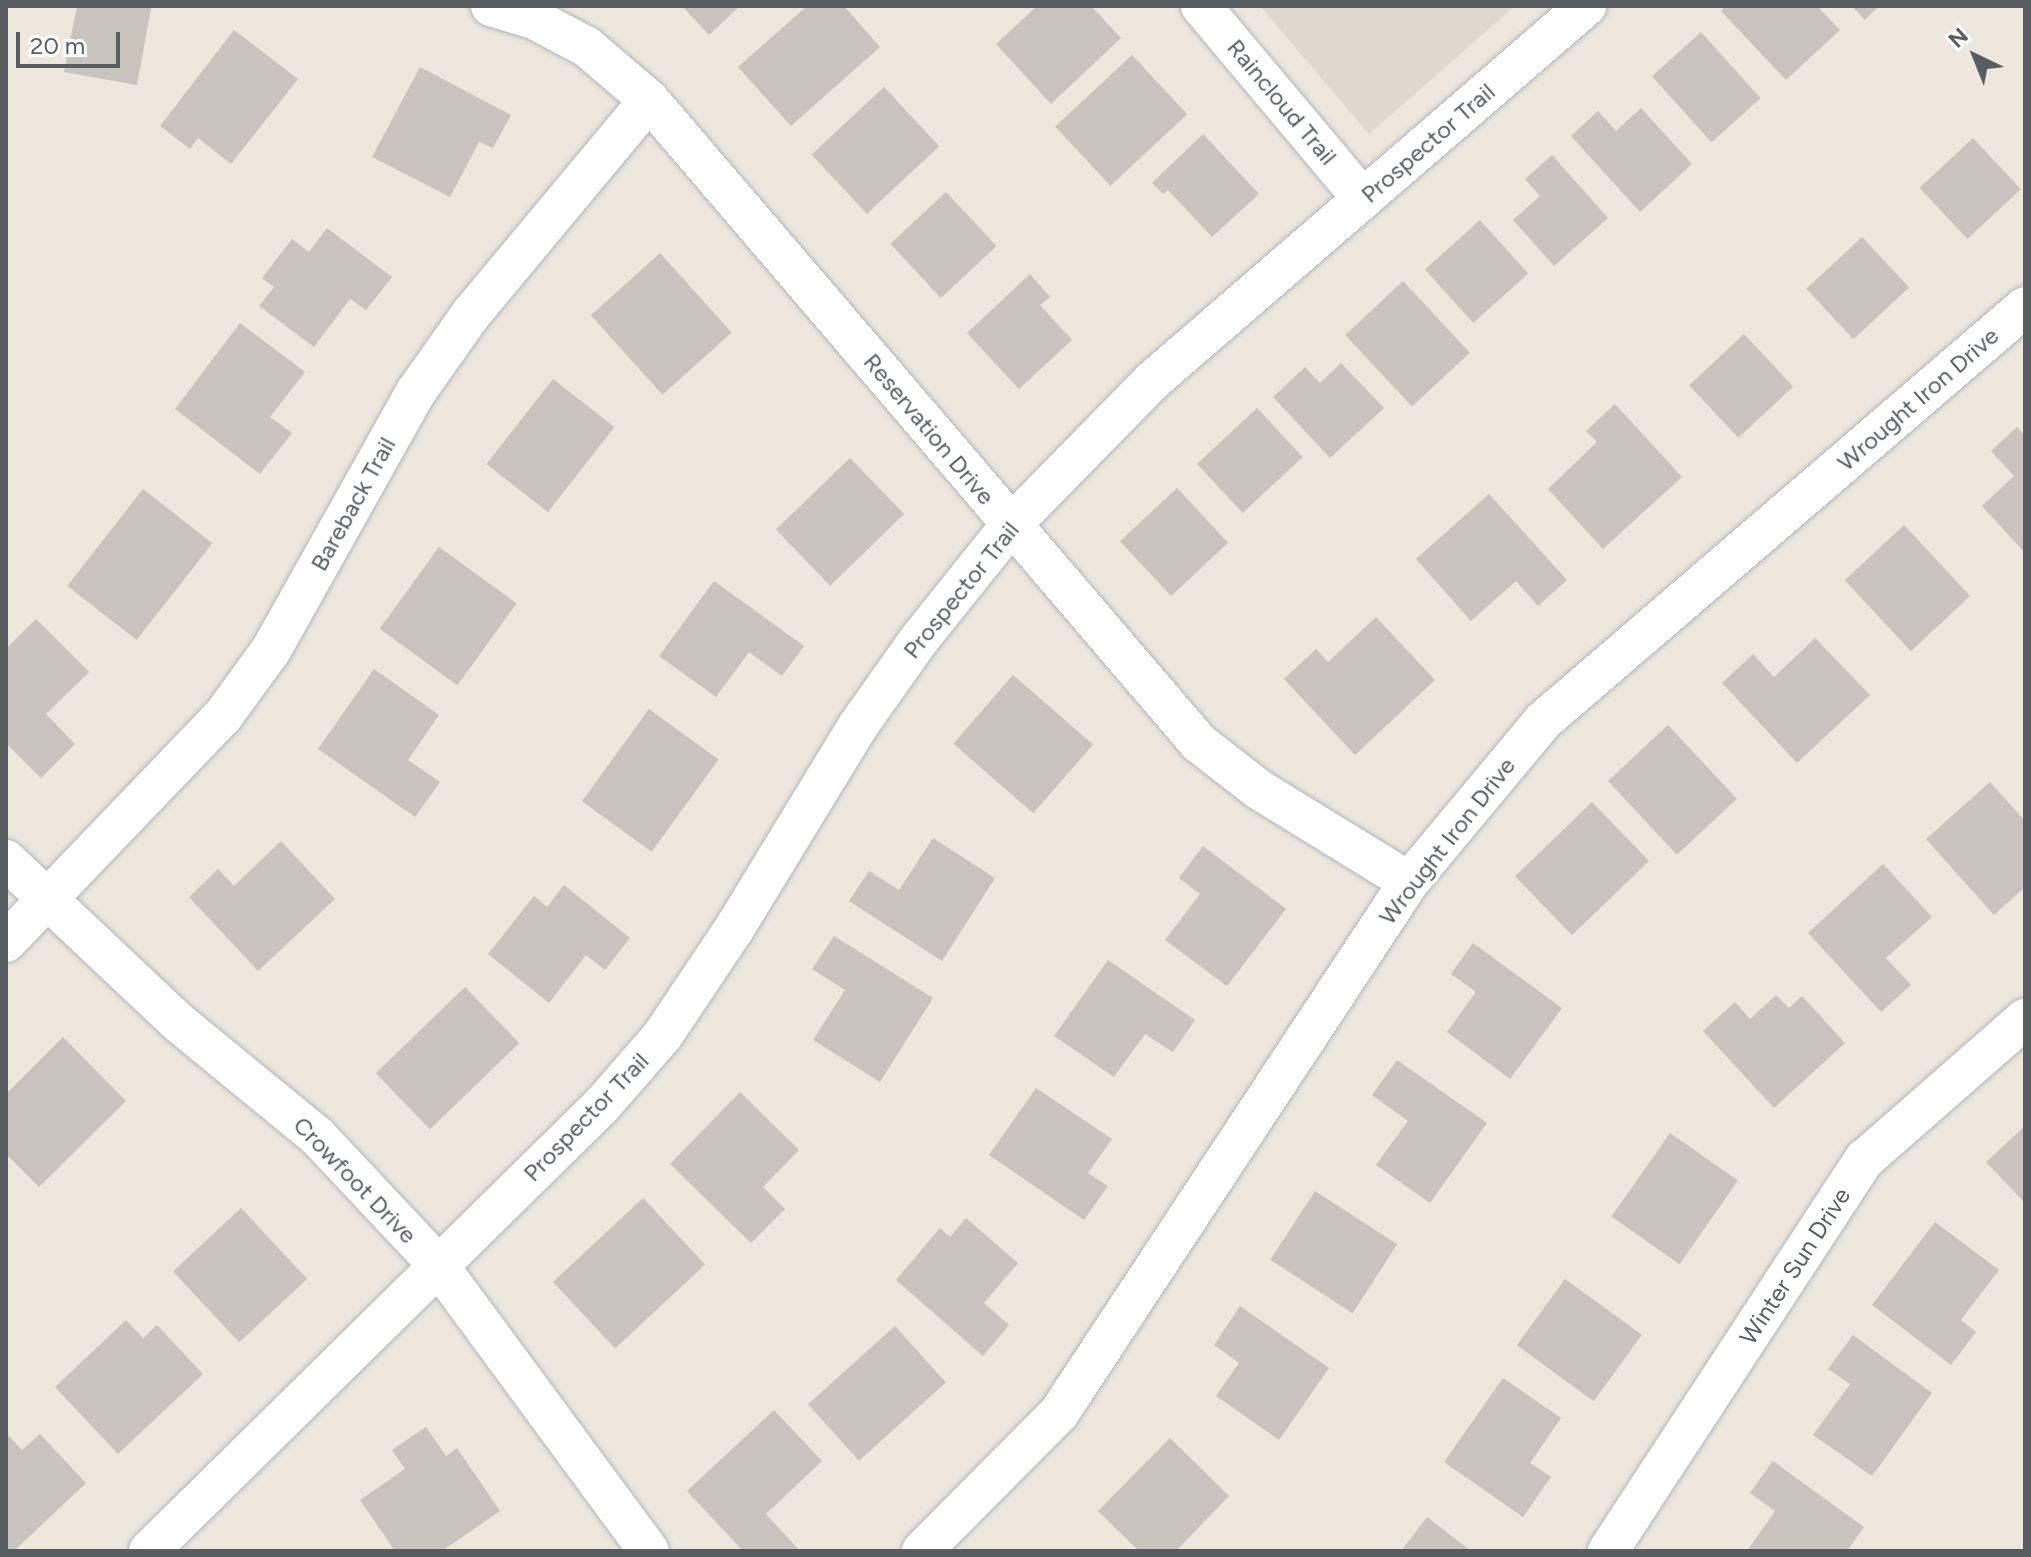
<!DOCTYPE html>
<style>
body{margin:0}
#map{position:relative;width:2031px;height:1557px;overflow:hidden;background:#ede7de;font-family:Figtree,sans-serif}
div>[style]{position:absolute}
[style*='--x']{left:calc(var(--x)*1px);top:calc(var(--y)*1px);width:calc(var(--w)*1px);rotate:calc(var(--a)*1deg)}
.education>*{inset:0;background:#dfd9ce}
.building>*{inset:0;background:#c9c4bd;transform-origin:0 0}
.roads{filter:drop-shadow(0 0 2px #b1b6bb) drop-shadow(0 0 2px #b1b6bb)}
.street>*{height:40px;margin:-20px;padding:0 20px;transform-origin:20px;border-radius:20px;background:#fff}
span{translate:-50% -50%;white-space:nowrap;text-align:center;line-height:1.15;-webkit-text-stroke:7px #fff;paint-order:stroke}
.street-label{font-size:24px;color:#575d61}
.frame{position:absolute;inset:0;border:8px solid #575d61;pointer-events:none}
.north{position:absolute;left:1935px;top:16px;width:80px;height:80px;-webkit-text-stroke:6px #fff;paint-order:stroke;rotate:317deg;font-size:22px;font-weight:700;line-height:32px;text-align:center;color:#575d61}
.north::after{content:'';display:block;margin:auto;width:28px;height:36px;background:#575d61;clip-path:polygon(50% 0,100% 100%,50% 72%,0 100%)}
.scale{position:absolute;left:16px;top:32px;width:104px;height:36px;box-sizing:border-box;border:4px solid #575d61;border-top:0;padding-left:10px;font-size:24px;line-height:28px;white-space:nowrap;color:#575d61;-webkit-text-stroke:6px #fff;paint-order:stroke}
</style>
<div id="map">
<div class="education">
<i style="clip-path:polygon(1260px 6px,1515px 6px,1369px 134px)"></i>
</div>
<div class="building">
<i style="clip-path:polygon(77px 6px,151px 8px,137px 85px,64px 72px)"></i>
<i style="clip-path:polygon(682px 6px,740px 6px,709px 35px)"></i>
<i style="clip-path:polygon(807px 6px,844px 6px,880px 47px,791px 126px,738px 67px)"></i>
<i style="clip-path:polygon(1037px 6px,1091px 6px,1121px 38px,1051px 104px,996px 44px)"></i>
<i style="clip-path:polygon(1725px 6px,1817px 6px,1840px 30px,1786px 80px,1721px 11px)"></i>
<i style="clip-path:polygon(1852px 6px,1879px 6px,1865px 20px)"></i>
<i style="clip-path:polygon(234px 30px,298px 79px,231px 164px,198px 138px,190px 149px,160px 126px)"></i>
<i style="left:1701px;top:32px;width:89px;height:66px;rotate:48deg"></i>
<i style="left:1132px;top:55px;width:81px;height:105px;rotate:47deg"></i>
<i style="clip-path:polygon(420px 67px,511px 115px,493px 148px,479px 142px,450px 197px,372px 157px)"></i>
<i style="left:884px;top:87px;width:81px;height:99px;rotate:47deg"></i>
<i style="clip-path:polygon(1641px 108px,1692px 164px,1640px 212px,1571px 136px,1598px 111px,1616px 131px)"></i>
<i style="clip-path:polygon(1203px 134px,1259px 194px,1212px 237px,1168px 190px,1163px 194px,1152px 183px)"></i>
<i style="left:1973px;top:138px;width:70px;height:73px;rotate:47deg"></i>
<i style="clip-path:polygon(1552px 155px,1608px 218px,1554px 266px,1513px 220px,1540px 196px,1525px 179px)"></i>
<i style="left:946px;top:192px;width:74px;height:76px;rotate:47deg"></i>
<i style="left:1480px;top:220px;width:72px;height:74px;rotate:48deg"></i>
<i style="clip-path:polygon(327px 228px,392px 277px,366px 310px,350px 299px,314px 347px,259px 306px,274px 287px,262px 278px,292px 239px,309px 252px)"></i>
<i style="left:1862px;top:237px;width:69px;height:76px;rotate:47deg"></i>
<i style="left:660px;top:253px;width:107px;height:93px;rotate:48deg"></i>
<i style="clip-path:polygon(1030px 274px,1050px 297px,1040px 305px,1072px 340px,1019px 389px,967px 333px)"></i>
<i style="left:1403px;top:281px;width:98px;height:79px;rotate:47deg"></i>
<i style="clip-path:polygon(240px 323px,305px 372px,270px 417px,292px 433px,260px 474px,175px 409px)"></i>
<i style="left:1744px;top:334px;width:72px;height:75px;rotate:47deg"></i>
<i style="clip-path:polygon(1341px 363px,1384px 408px,1330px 458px,1273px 397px,1305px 367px,1320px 383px)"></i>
<i style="left:553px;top:379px;width:78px;height:108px;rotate:38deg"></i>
<i style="clip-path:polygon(1615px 404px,1682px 477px,1603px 549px,1548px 489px,1597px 442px,1586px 431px)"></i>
<i style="left:1257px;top:408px;width:67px;height:82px;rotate:47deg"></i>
<i style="clip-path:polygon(2017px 427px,2025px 436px,2025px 553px,1982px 506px,2014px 476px,1991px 451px)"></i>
<i style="left:850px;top:458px;width:78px;height:103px;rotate:46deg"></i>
<i style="left:1177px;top:488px;width:75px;height:78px;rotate:47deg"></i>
<i style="left:143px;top:489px;width:88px;height:123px;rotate:38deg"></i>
<i style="clip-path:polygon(1489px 494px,1567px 580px,1538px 606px,1516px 581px,1471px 621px,1416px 559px)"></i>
<i style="left:1904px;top:525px;width:97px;height:81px;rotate:47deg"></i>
<i style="left:439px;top:547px;width:96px;height:101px;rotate:36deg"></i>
<i style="clip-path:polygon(714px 581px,804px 646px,782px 676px,749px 652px,716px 697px,659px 656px)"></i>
<i style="clip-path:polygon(1376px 617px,1435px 680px,1355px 755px,1284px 679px,1316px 649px,1328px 662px)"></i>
<i style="clip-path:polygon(36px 619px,89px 672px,46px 714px,75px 744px,41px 778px,6px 743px,6px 649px)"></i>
<i style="clip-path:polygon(1815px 638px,1870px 695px,1797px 763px,1722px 683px,1753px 654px,1774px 677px)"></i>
<i style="clip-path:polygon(374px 669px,439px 715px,408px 760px,440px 782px,415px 817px,318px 749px)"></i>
<i style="left:1013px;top:675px;width:106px;height:91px;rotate:41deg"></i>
<i style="left:649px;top:709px;width:86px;height:114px;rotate:36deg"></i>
<i style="left:1668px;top:725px;width:101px;height:82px;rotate:47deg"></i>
<i style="clip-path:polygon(1990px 782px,2025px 821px,2025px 887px,1994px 915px,1926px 839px)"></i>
<i style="left:1592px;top:802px;width:82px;height:107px;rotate:46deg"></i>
<i style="clip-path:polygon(933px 838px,995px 878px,942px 961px,849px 901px,869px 871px,899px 890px)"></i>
<i style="clip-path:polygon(281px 841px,335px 899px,258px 971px,189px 897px,218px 869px,234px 886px)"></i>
<i style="clip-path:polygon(1203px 846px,1286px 909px,1227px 986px,1165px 940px,1200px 894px,1179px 878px)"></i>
<i style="clip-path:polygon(1883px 864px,1932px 917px,1886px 958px,1911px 985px,1881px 1012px,1808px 933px)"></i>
<i style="clip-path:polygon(564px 885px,630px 938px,605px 970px,586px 955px,549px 1003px,488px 954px,534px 896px,547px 907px)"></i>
<i style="clip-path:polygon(834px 936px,933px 998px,880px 1082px,813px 1040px,845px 990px,812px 969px)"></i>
<i style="clip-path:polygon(1473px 943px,1562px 1008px,1510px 1079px,1447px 1032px,1476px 992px,1451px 974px)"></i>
<i style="clip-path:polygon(1108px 960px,1195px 1020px,1173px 1052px,1145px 1034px,1114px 1077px,1054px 1036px)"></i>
<i style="left:465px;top:987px;width:78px;height:124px;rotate:46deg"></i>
<i style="clip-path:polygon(1776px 995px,1789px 1008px,1802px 996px,1845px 1043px,1774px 1108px,1703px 1031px,1735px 1002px,1750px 1019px)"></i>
<i style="clip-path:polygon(63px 1037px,126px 1101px,39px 1187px,6px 1154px,6px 1094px)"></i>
<i style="clip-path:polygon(1397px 1060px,1487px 1123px,1430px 1203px,1376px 1165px,1408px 1121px,1372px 1095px)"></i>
<i style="clip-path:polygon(1036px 1088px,1112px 1139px,1088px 1173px,1108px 1186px,1084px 1220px,989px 1155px)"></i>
<i style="clip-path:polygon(740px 1092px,799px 1150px,763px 1187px,785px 1209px,751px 1243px,670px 1164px)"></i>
<i style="clip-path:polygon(2025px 1126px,2025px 1203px,1986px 1162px)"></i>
<i style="left:1670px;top:1133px;width:83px;height:102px;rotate:35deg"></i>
<i style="left:1315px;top:1191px;width:98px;height:82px;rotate:33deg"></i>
<i style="left:643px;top:1198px;width:91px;height:123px;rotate:47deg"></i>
<i style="left:241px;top:1208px;width:97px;height:93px;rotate:47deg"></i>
<i style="clip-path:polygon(966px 1218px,1018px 1263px,984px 1303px,1009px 1325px,983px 1356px,896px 1280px,940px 1228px,950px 1237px)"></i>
<i style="clip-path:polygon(1935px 1222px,1999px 1270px,1961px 1320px,1976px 1332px,1951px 1365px,1872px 1305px)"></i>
<i style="left:1565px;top:1279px;width:95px;height:82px;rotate:36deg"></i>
<i style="clip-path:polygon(1240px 1306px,1329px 1368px,1279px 1440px,1216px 1396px,1239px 1363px,1214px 1345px)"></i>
<i style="clip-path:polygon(126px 1320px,143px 1338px,157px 1325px,203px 1374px,118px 1454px,55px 1387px)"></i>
<i style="left:895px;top:1326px;width:76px;height:117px;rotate:48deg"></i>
<i style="clip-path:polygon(1853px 1335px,1932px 1393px,1872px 1476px,1813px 1435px,1850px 1384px,1828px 1369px)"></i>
<i style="clip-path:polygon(1503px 1378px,1561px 1418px,1530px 1463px,1551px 1477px,1523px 1517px,1444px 1462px)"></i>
<i style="clip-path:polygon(774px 1410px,822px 1461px,766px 1514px,800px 1551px,743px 1551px,687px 1491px)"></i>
<i style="clip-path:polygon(426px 1427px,446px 1456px,457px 1448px,500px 1511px,442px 1551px,395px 1551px,360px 1500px,405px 1469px,392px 1450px)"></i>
<i style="clip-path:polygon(6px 1433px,22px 1450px,40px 1434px,86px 1483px,14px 1551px,6px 1551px)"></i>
<i style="clip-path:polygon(1170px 1438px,1229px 1496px,1176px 1551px,1139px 1551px,1098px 1511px)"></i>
<i style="clip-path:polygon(1773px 1461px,1864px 1527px,1847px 1551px,1747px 1551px,1775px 1511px,1750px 1493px)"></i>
<i style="clip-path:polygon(1427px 1517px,1471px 1551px,1401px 1551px)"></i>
</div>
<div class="roads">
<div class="street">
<i style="--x:491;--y:6;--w:45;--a:16.8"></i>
<i style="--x:534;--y:19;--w:60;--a:27.8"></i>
<i style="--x:587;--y:47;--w:82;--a:40.5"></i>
<i style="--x:649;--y:100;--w:846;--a:49.46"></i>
<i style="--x:1199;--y:743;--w:75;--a:37.9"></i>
<i style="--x:1258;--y:789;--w:177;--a:31.6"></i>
<i style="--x:1201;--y:6;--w:252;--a:50"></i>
<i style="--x:6;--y:860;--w:238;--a:43.3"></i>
<i style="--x:179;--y:1023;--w:178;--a:39.3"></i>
<i style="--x:317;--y:1136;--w:177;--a:46.8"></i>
<i style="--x:438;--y:1265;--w:355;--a:53.6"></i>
<i style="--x:6;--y:942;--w:313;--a:-46.2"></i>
<i style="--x:223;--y:716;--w:82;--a:-54"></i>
<i style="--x:271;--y:650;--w:296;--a:-60.7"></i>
<i style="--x:416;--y:392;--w:95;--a:-54.8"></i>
<i style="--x:471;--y:314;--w:278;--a:-50.2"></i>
<i style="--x:149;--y:1551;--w:637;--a:-44.55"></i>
<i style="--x:603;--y:1104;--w:91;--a:-49"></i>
<i style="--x:663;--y:1035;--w:128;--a:-56.2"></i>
<i style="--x:734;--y:929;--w:238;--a:-58.6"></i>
<i style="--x:858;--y:726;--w:104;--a:-54.8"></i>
<i style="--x:918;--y:641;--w:149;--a:-51.3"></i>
<i style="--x:1011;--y:525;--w:202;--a:-45.6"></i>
<i style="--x:1152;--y:381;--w:574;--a:-40.83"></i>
<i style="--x:922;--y:1551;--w:194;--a:-45.2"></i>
<i style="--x:1059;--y:1413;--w:636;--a:-56.61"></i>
<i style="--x:1409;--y:882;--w:209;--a:-50.2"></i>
<i style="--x:1543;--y:721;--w:635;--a:-40.66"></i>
<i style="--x:1608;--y:1551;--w:469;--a:-56.8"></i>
<i style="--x:1865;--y:1159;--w:213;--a:-41.2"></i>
</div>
</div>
<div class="street-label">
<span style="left:1282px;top:102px;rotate:50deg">Raincloud Trail</span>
<span style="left:1428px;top:143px;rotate:-41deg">Prospector Trail</span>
<span style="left:1918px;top:399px;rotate:-41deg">Wrought Iron Drive</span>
<span style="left:929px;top:429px;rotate:50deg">Reservation Drive</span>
<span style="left:353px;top:504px;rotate:-61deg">Bareback Trail</span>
<span style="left:961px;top:590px;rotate:-51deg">Prospector Trail</span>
<span style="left:1447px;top:841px;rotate:-52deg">Wrought Iron Drive</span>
<span style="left:586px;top:1117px;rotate:-46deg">Prospector Trail</span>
<span style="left:355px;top:1180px;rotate:46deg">Crowfoot Drive</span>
<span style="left:1795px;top:1266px;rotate:-57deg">Winter Sun Drive</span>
</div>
<div class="frame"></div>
<div class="north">N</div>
<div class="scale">20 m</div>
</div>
